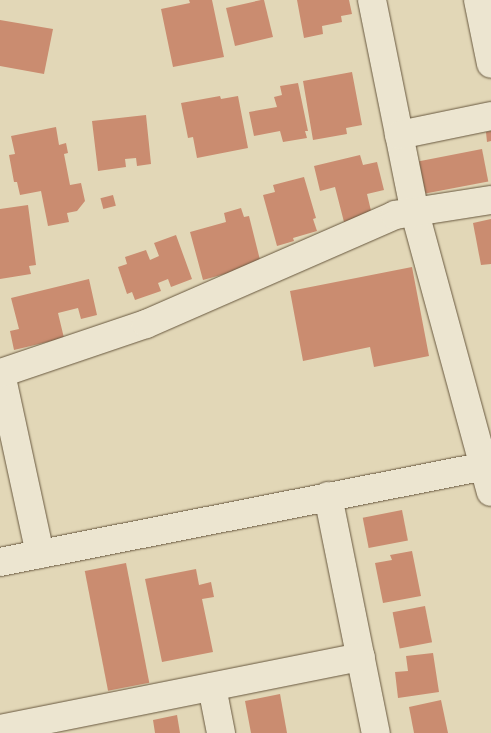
<!DOCTYPE html>
<style>
body{margin:0}
#map{position:relative;width:491px;height:733px;overflow:hidden;background:#e2d7b7;font-family:"Old Standard TT",serif}
div>[style]{position:absolute}
[style*='--x']{left:calc(var(--x)*1px);top:calc(var(--y)*1px);width:calc(var(--w)*1px);rotate:calc(var(--a)*1deg)}
.building>*{inset:0;background:#ca8c70;transform-origin:0 0}
.roads{filter:drop-shadow(0 0 1px #68583f) drop-shadow(0 0 1px #68583f)}
.minor>*{height:28px;margin:-14px;padding:0 14px;transform-origin:14px;border-radius:14px;background:#ece5d0}
span{translate:-50% -50%;white-space:nowrap;text-align:center;line-height:1.15;-webkit-text-stroke:4px #ece5d0;paint-order:stroke}
</style>
<div id="map">
<div class="building">
<i style="clip-path:polygon(189px 0,212px 0,224px 57px,173px 67px,161px 9px,190px 3px)"></i>
<i style="clip-path:polygon(261px 0,264px 0,273px 37px,235px 46px,226px 8px)"></i>
<i style="clip-path:polygon(297px 0,349px 0,352px 14px,341px 16px,342px 22px,322px 26px,323px 34px,304px 38px)"></i>
<i style="clip-path:polygon(0 20px,53px 29px,44px 74px,0 66px)"></i>
<i style="clip-path:polygon(352px 72px,362px 125px,346px 128px,347px 134px,313px 140px,303px 81px)"></i>
<i style="clip-path:polygon(298px 83px,308px 131px,305px 131px,307px 138px,283px 142px,280px 131px,254px 136px,249px 112px,277px 107px,274px 97px,282px 95px,280px 86px)"></i>
<i style="clip-path:polygon(220px 96px,221px 99px,238px 96px,248px 148px,197px 158px,193px 137px,188px 138px,181px 103px)"></i>
<i style="clip-path:polygon(146px 115px,151px 164px,137px 166px,136px 158px,125px 159px,126px 167px,98px 171px,92px 121px)"></i>
<i style="clip-path:polygon(56px 127px,59px 145px,66px 143px,68px 153px,64px 154px,70px 185px,81px 183px,85px 201px,77px 211px,67px 213px,69px 222px,48px 226px,41px 191px,20px 195px,17px 182px,14px 182px,9px 155px,15px 154px,11px 136px)"></i>
<i style="clip-path:polygon(491px 131px,491px 141px,487px 142px,486px 132px)"></i>
<i style="left:482px;top:149px;width:33px;height:64px;rotate:79deg"></i>
<i style="clip-path:polygon(360px 155px,363px 165px,377px 162px,384px 190px,367px 194px,372px 215px,344px 222px,335px 187px,320px 191px,314px 166px)"></i>
<i style="clip-path:polygon(304px 177px,316px 218px,313px 219px,317px 231px,293px 238px,294px 241px,277px 246px,263px 195px,275px 192px,273px 185px)"></i>
<i style="left:113px;top:195px;width:11px;height:13px;rotate:75deg"></i>
<i style="clip-path:polygon(28px 205px,36px 265px,29px 266px,31px 274px,0 279px,0 209px)"></i>
<i style="clip-path:polygon(241px 208px,244px 217px,249px 216px,261px 264px,203px 280px,190px 232px,226px 222px,224px 213px)"></i>
<i style="clip-path:polygon(491px 219px,491px 264px,481px 265px,473px 223px)"></i>
<i style="clip-path:polygon(176px 235px,192px 279px,171px 287px,168px 279px,158px 283px,161px 291px,135px 300px,132px 292px,127px 294px,118px 267px,127px 264px,125px 257px,146px 250px,150px 260px,159px 256px,154px 243px)"></i>
<i style="clip-path:polygon(412px 267px,429px 356px,374px 367px,370px 347px,303px 361px,290px 291px)"></i>
<i style="clip-path:polygon(89px 279px,97px 315px,81px 319px,78px 308px,58px 313px,64px 338px,14px 350px,10px 331px,19px 329px,11px 298px)"></i>
<i style="left:402px;top:510px;width:31px;height:40px;rotate:79deg"></i>
<i style="clip-path:polygon(412px 551px,421px 596px,383px 603px,375px 563px,392px 560px,390px 555px)"></i>
<i style="left:126px;top:563px;width:122px;height:42px;rotate:79deg"></i>
<i style="clip-path:polygon(196px 569px,199px 585px,211px 582px,214px 597px,202px 599px,213px 652px,162px 662px,145px 579px)"></i>
<i style="left:425px;top:606px;width:37px;height:33px;rotate:79deg"></i>
<i style="clip-path:polygon(433px 653px,439px 692px,398px 698px,395px 672px,408px 671px,406px 656px)"></i>
<i style="clip-path:polygon(280px 694px,287px 733px,251px 733px,245px 701px)"></i>
<i style="clip-path:polygon(441px 700px,448px 733px,414px 733px,409px 707px)"></i>
<i style="clip-path:polygon(177px 715px,180px 733px,155px 733px,153px 720px)"></i>
</div>
<div class="roads">
<div class="minor">
<i style="--x:372;--y:0;--w:217;--a:78.6"></i>
<i style="--x:415;--y:213;--w:289;--a:74.8"></i>
<i style="--x:478;--y:0;--w:65;--a:78.5"></i>
<i style="--x:399;--y:135;--w:94;--a:-11.7"></i>
<i style="--x:328;--y:496;--w:242;--a:78.6"></i>
<i style="--x:40;--y:554;--w:185;--a:-102.2"></i>
<i style="--x:1;--y:373;--w:153;--a:-18.7"></i>
<i style="--x:146;--y:324;--w:272;--a:-23.6"></i>
<i style="--x:395;--y:215;--w:97;--a:-8.9"></i>
<i style="--x:0;--y:562;--w:500;--a:-11.18"></i>
<i style="--x:212;--y:687;--w:47;--a:78.9"></i>
<i style="--x:0;--y:729;--w:368;--a:-11.3"></i>
</div>
</div>
</div>
